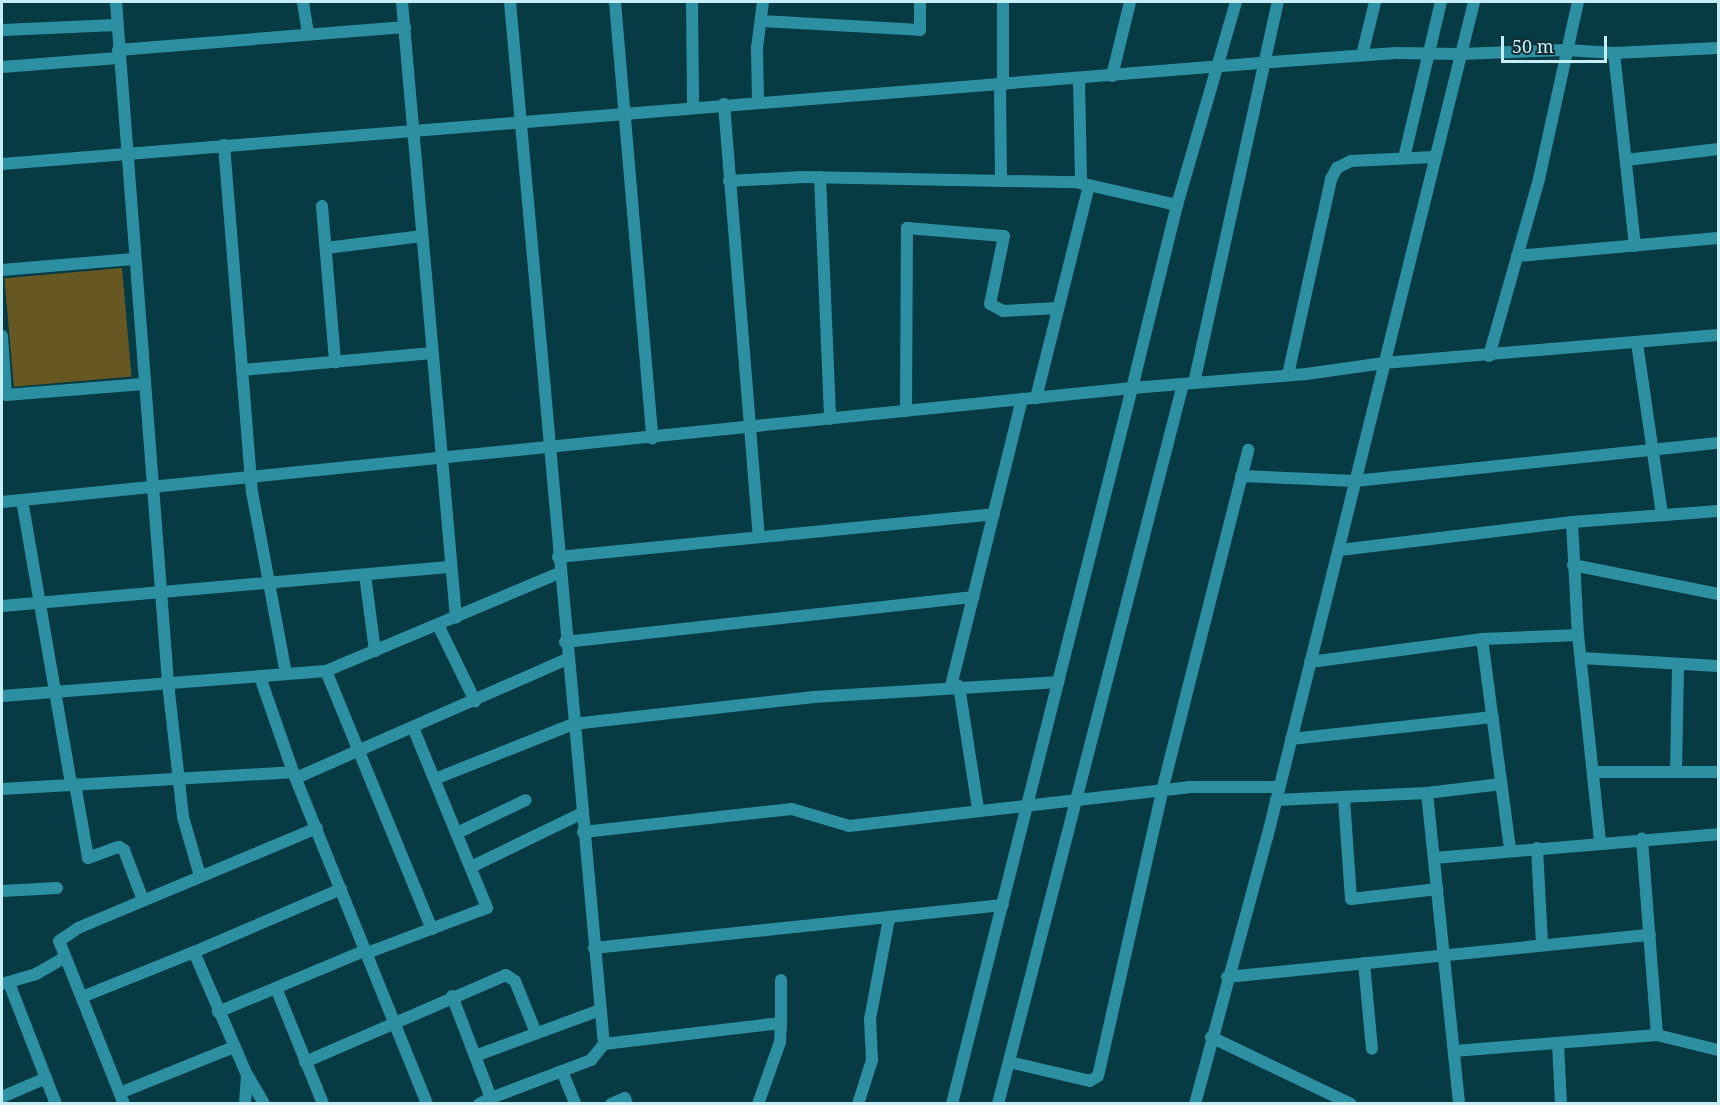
<!DOCTYPE html>
<style>
body{margin:0}
#map{position:relative;width:1720px;height:1105px;overflow:hidden;background:#073b44;font-family:"Noto Serif",serif}
div>[style]{position:absolute}
[style*='--x']{left:calc(var(--x)*1px);top:calc(var(--y)*1px);width:calc(var(--w)*1px);rotate:calc(var(--a)*1deg)}
.green>*{inset:0;background:#675823;transform-origin:0 0}
.minor>*{height:12px;margin:-6px;padding:0 6px;transform-origin:6px;border-radius:6px;background:#2c8fa2}
.tertiary>*{height:12px;margin:-6px;padding:0 6px;transform-origin:6px;border-radius:6px;background:#2c8fa2}
span{translate:-50% -50%;white-space:nowrap;text-align:center;line-height:1.15;-webkit-text-stroke:4.5px #122e34;paint-order:stroke}
.frame{position:absolute;inset:0;border:3px solid #c4edf6;pointer-events:none}
.scale{position:absolute;left:1501px;top:36px;width:106px;height:27px;box-sizing:border-box;border:3px solid #c4edf6;border-top:0;padding-left:8px;font-size:18px;line-height:21px;white-space:nowrap;color:#c4edf6;-webkit-text-stroke:4px #122e34;paint-order:stroke}
</style>
<div id="map">
<div class="green">
<i style="left:122px;top:268px;width:109px;height:118px;rotate:85deg"></i>
</div>
<div class="minor">
<i style="--x:116;--y:2;--w:683;--a:85.63"></i>
<i style="--x:168;--y:683;--w:135;--a:83.6"></i>
<i style="--x:183;--y:817;--w:61;--a:73.9"></i>
<i style="--x:303;--y:2;--w:32;--a:81"></i>
<i style="--x:402;--y:2;--w:618;--a:84.99"></i>
<i style="--x:510;--y:2;--w:1046;--a:84.85"></i>
<i style="--x:604;--y:1044;--w:178;--a:-6.8"></i>
<i style="--x:781;--y:1023;--w:19;--a:93"></i>
<i style="--x:780;--y:1042;--w:66;--a:109.5"></i>
<i style="--x:615;--y:2;--w:438;--a:85.1"></i>
<i style="--x:692;--y:2;--w:104;--a:89.4"></i>
<i style="--x:761;--y:21;--w:159;--a:3.2"></i>
<i style="--x:920;--y:30;--w:28;--a:-90"></i>
<i style="--x:2;--y:30;--w:115;--a:-2.5"></i>
<i style="--x:118;--y:50;--w:288;--a:-4.6"></i>
<i style="--x:1614;--y:53;--w:194;--a:83.8"></i>
<i style="--x:1460;--y:54;--w:106;--a:-2.2"></i>
<i style="--x:1566;--y:50;--w:48;--a:3.6"></i>
<i style="--x:1614;--y:53;--w:104;--a:-2.8"></i>
<i style="--x:1362;--y:55;--w:55;--a:-76.2"></i>
<i style="--x:2;--y:67;--w:116;--a:-4.4"></i>
<i style="--x:1112;--y:76;--w:76;--a:-76.3"></i>
<i style="--x:1079;--y:78;--w:105;--a:88.9"></i>
<i style="--x:1000;--y:85;--w:96;--a:89.4"></i>
<i style="--x:1003;--y:85;--w:83;--a:-90"></i>
<i style="--x:758;--y:102;--w:54;--a:-91.1"></i>
<i style="--x:757;--y:48;--w:46;--a:-82.6"></i>
<i style="--x:724;--y:104;--w:433;--a:85.4"></i>
<i style="--x:224;--y:145;--w:348;--a:85.4"></i>
<i style="--x:252;--y:492;--w:185;--a:79.4"></i>
<i style="--x:1404;--y:158;--w:160;--a:-76.7"></i>
<i style="--x:1626;--y:160;--w:93;--a:-6.8"></i>
<i style="--x:820;--y:177;--w:242;--a:87.6"></i>
<i style="--x:729;--y:181;--w:74;--a:-3.1"></i>
<i style="--x:803;--y:177;--w:272;--a:1.1"></i>
<i style="--x:1075;--y:182;--w:105;--a:12.7"></i>
<i style="--x:1177;--y:205;--w:188;--a:103.8"></i>
<i style="--x:1177;--y:205;--w:211;--a:-73.8"></i>
<i style="--x:322;--y:206;--w:157;--a:85.2"></i>
<i style="--x:326;--y:248;--w:97;--a:-7.1"></i>
<i style="--x:1517;--y:256;--w:202;--a:-5.1"></i>
<i style="--x:2;--y:270;--w:131;--a:-4.8"></i>
<i style="--x:2;--y:336;--w:59;--a:86.1"></i>
<i style="--x:6;--y:395;--w:138;--a:-4.6"></i>
<i style="--x:1637;--y:343;--w:174;--a:81.7"></i>
<i style="--x:1489;--y:356;--w:184;--a:-74.2"></i>
<i style="--x:1539;--y:179;--w:181;--a:-77.6"></i>
<i style="--x:1384;--y:363;--w:335;--a:-4.8"></i>
<i style="--x:242;--y:370;--w:191;--a:-5.1"></i>
<i style="--x:1288;--y:375;--w:201;--a:-77.6"></i>
<i style="--x:1331;--y:179;--w:13;--a:-61"></i>
<i style="--x:1337;--y:168;--w:16;--a:-27"></i>
<i style="--x:1351;--y:161;--w:83;--a:-2.8"></i>
<i style="--x:1194;--y:383;--w:390;--a:-77.6"></i>
<i style="--x:1036;--y:398;--w:219;--a:-76"></i>
<i style="--x:906;--y:411;--w:183;--a:-89.7"></i>
<i style="--x:907;--y:228;--w:97;--a:4.7"></i>
<i style="--x:1004;--y:236;--w:69;--a:101.6"></i>
<i style="--x:990;--y:304;--w:15;--a:28"></i>
<i style="--x:1003;--y:311;--w:55;--a:-3.1"></i>
<i style="--x:1241;--y:476;--w:114;--a:2.5"></i>
<i style="--x:1355;--y:481;--w:365;--a:-6"></i>
<i style="--x:22;--y:500;--w:288;--a:80.2"></i>
<i style="--x:1572;--y:522;--w:113;--a:87"></i>
<i style="--x:1578;--y:635;--w:208;--a:83.9"></i>
<i style="--x:1340;--y:550;--w:234;--a:-6.9"></i>
<i style="--x:1572;--y:522;--w:146;--a:-4.3"></i>
<i style="--x:558;--y:557;--w:438;--a:-5.6"></i>
<i style="--x:1573;--y:565;--w:148;--a:11.3"></i>
<i style="--x:365;--y:575;--w:77;--a:82.5"></i>
<i style="--x:2;--y:606;--w:451;--a:-5"></i>
<i style="--x:438;--y:625;--w:85;--a:64"></i>
<i style="--x:1482;--y:639;--w:213;--a:82.4"></i>
<i style="--x:565;--y:642;--w:411;--a:-6.3"></i>
<i style="--x:1581;--y:658;--w:137;--a:3.3"></i>
<i style="--x:1310;--y:662;--w:174;--a:-7.6"></i>
<i style="--x:1482;--y:639;--w:96;--a:-2.4"></i>
<i style="--x:326;--y:671;--w:279;--a:67.7"></i>
<i style="--x:260;--y:677;--w:101;--a:70.8"></i>
<i style="--x:951;--y:686;--w:296;--a:-76.1"></i>
<i style="--x:959;--y:686;--w:124;--a:81.2"></i>
<i style="--x:2;--y:696;--w:325;--a:-4.4"></i>
<i style="--x:326;--y:671;--w:253;--a:-22.8"></i>
<i style="--x:1291;--y:739;--w:203;--a:-6.2"></i>
<i style="--x:1593;--y:772;--w:125;--a:0"></i>
<i style="--x:1676;--y:772;--w:108;--a:-88.9"></i>
<i style="--x:296;--y:778;--w:296;--a:-23.7"></i>
<i style="--x:435;--y:779;--w:149;--a:-21.7"></i>
<i style="--x:573;--y:724;--w:243;--a:-6.4"></i>
<i style="--x:814;--y:697;--w:245;--a:-3.5"></i>
<i style="--x:75;--y:784;--w:75;--a:80"></i>
<i style="--x:88;--y:858;--w:33;--a:-20"></i>
<i style="--x:119;--y:847;--w:6;--a:31"></i>
<i style="--x:124;--y:850;--w:53;--a:69.2"></i>
<i style="--x:2;--y:789;--w:291;--a:-3.3"></i>
<i style="--x:293;--y:772;--w:358;--a:68"></i>
<i style="--x:1427;--y:793;--w:75;--a:-6.9"></i>
<i style="--x:1344;--y:799;--w:100;--a:86"></i>
<i style="--x:1351;--y:899;--w:87;--a:-6.6"></i>
<i style="--x:1276;--y:800;--w:151;--a:-2.7"></i>
<i style="--x:1427;--y:793;--w:313;--a:84.1"></i>
<i style="--x:583;--y:832;--w:210;--a:-6.3"></i>
<i style="--x:792;--y:809;--w:59;--a:16.6"></i>
<i style="--x:849;--y:826;--w:342;--a:-6.5"></i>
<i style="--x:1189;--y:787;--w:90;--a:0"></i>
<i style="--x:457;--y:833;--w:76;--a:-25.6"></i>
<i style="--x:1537;--y:848;--w:97;--a:87"></i>
<i style="--x:1434;--y:858;--w:285;--a:-4.8"></i>
<i style="--x:471;--y:867;--w:123;--a:-25.9"></i>
<i style="--x:2;--y:891;--w:55;--a:-3.1"></i>
<i style="--x:594;--y:948;--w:411;--a:-6"></i>
<i style="--x:194;--y:952;--w:160;--a:-23.2"></i>
<i style="--x:367;--y:953;--w:128;--a:-20.6"></i>
<i style="--x:487;--y:908;--w:195;--a:-112.3"></i>
<i style="--x:1364;--y:963;--w:86;--a:84.7"></i>
<i style="--x:1227;--y:977;--w:425;--a:-5.7"></i>
<i style="--x:9;--y:983;--w:130;--a:68.8"></i>
<i style="--x:2;--y:984;--w:35;--a:-16"></i>
<i style="--x:36;--y:974;--w:32;--a:-30"></i>
<i style="--x:276;--y:988;--w:125;--a:67.9"></i>
<i style="--x:452;--y:996;--w:64;--a:69"></i>
<i style="--x:82;--y:997;--w:121;--a:-21.9"></i>
<i style="--x:194;--y:952;--w:134;--a:66.7"></i>
<i style="--x:247;--y:1075;--w:29;--a:94"></i>
<i style="--x:218;--y:1012;--w:160;--a:-22.7"></i>
<i style="--x:781;--y:1023;--w:43;--a:-90"></i>
<i style="--x:1657;--y:1035;--w:63;--a:13.8"></i>
<i style="--x:1211;--y:1037;--w:155;--a:25.6"></i>
<i style="--x:1558;--y:1044;--w:60;--a:87.1"></i>
<i style="--x:1454;--y:1051;--w:204;--a:-4.5"></i>
<i style="--x:1657;--y:1035;--w:197;--a:-94.4"></i>
<i style="--x:305;--y:1062;--w:219;--a:-23.4"></i>
<i style="--x:506;--y:975;--w:11;--a:34"></i>
<i style="--x:515;--y:981;--w:56;--a:68"></i>
<i style="--x:1009;--y:1062;--w:83;--a:13.2"></i>
<i style="--x:1090;--y:1081;--w:9;--a:-32"></i>
<i style="--x:1098;--y:1076;--w:292;--a:-77.3"></i>
<i style="--x:1162;--y:791;--w:352;--a:-75.8"></i>
<i style="--x:562;--y:1071;--w:35;--a:68"></i>
<i style="--x:248;--y:1076;--w:32;--a:60"></i>
<i style="--x:122;--y:1092;--w:121;--a:-21.9"></i>
<i style="--x:2;--y:1097;--w:48;--a:-23.4"></i>
<i style="--x:491;--y:1098;--w:107;--a:-20.8"></i>
<i style="--x:591;--y:1060;--w:21;--a:-51"></i>
<i style="--x:124;--y:1104;--w:175;--a:-111.7"></i>
<i style="--x:59;--y:941;--w:23;--a:-34"></i>
<i style="--x:78;--y:928;--w:259;--a:-22.7"></i>
<i style="--x:479;--y:1104;--w:13;--a:-27"></i>
<i style="--x:491;--y:1098;--w:45;--a:-110.9"></i>
<i style="--x:475;--y:1056;--w:133;--a:-20.2"></i>
<i style="--x:611;--y:1104;--w:15;--a:-23"></i>
<i style="--x:625;--y:1098;--w:6;--a:72"></i>
<i style="--x:858;--y:1104;--w:46;--a:-72.3"></i>
<i style="--x:872;--y:1060;--w:41;--a:-92.8"></i>
<i style="--x:870;--y:1019;--w:103;--a:-79.3"></i>
<i style="--x:998;--y:1104;--w:743;--a:-75.59"></i>
</div>
<div class="tertiary">
<i style="--x:2;--y:164;--w:1287;--a:-4.59"></i>
<i style="--x:1285;--y:61;--w:111;--a:-4.1"></i>
<i style="--x:1396;--y:53;--w:64;--a:0.9"></i>
<i style="--x:2;--y:502;--w:1136;--a:-5.76"></i>
<i style="--x:1132;--y:388;--w:175;--a:-4.6"></i>
<i style="--x:1306;--y:374;--w:79;--a:-8"></i>
<i style="--x:952;--y:1104;--w:738;--a:-75.89"></i>
<i style="--x:1195;--y:1104;--w:276;--a:-74.9"></i>
<i style="--x:1267;--y:838;--w:861;--a:-76.09"></i>
</div>
<div class="frame"></div>
<div class="scale">50 m</div>
</div>
